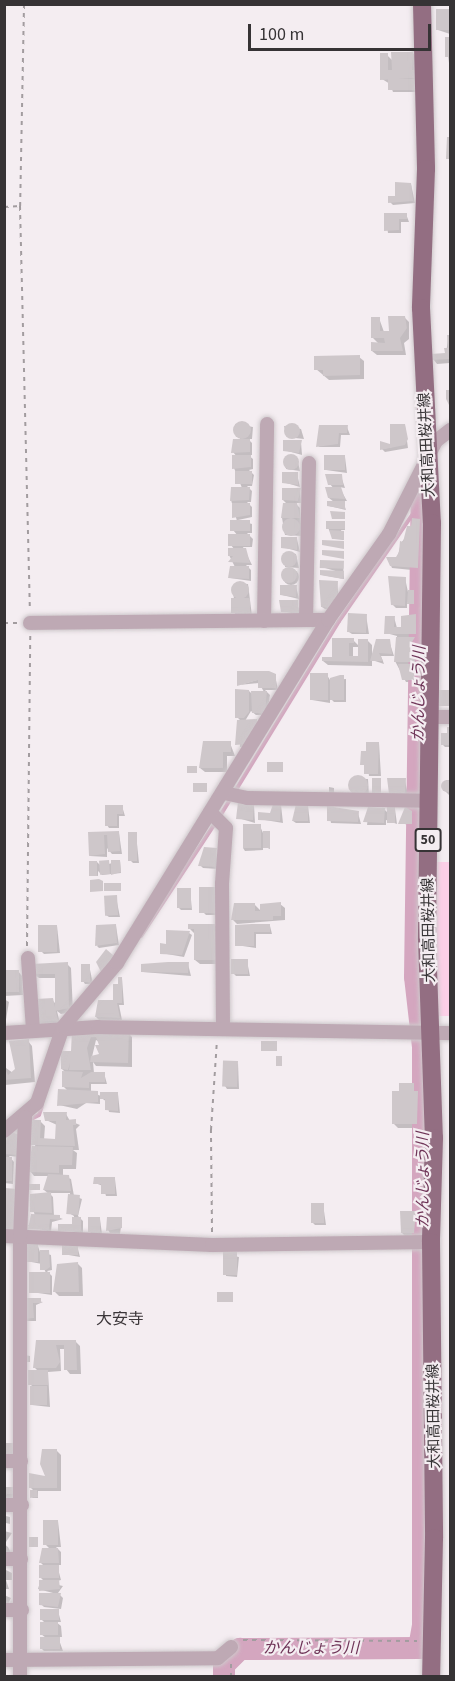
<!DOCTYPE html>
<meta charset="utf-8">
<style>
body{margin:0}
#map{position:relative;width:455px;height:1681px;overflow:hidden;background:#f4edf1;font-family:"Source Sans 3","Noto Sans JP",sans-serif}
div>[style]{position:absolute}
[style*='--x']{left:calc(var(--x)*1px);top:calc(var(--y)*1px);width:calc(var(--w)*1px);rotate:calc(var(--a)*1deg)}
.green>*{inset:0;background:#fccfe7;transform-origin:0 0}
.shadow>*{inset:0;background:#0003;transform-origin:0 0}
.round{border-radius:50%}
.stream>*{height:4px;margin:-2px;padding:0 2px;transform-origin:2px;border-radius:2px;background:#d4a6bf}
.river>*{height:22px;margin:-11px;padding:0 11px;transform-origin:11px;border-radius:11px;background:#d4a6bf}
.building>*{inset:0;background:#cec7ca;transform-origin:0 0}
.path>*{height:2px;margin-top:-1px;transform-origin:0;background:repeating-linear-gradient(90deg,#a29c9f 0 4.5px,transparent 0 9px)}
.roads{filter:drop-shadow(0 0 2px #cec8cb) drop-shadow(0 0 2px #cec8cb)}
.minor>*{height:14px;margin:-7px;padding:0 7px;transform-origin:7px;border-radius:7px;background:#bea9b4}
.major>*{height:18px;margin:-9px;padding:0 9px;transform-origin:9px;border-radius:9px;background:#936e82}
span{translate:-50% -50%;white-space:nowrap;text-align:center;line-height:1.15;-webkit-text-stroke:4.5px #f4edf1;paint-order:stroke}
.shield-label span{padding:2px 4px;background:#f4edf1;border:2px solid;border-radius:4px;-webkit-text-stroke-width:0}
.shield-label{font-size:14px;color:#363335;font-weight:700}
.street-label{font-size:15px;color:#363335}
.water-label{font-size:16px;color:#6e3457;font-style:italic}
.neighbourhood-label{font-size:16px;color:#3b3639}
.frame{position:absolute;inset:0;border:6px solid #363335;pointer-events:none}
.scale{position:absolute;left:248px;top:24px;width:183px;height:27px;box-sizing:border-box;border:3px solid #363335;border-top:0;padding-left:8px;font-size:18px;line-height:21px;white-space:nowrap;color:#363335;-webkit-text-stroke:4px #f4edf1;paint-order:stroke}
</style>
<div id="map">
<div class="green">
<i style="left:436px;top:862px;width:14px;height:154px"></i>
</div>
<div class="shadow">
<i style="clip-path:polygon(438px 11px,450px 11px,450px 34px,438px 30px)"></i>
<i style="clip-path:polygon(413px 53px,417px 58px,418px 92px,393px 92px,390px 84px,382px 79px,387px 55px,393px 61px)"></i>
<i style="clip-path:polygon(411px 184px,415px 203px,393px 205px,390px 202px)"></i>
<i style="clip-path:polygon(385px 214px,406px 214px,409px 222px,401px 222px,401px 233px,388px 233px)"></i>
<i style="clip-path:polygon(379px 318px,384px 332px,390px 332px,405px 318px,409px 322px,409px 339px,404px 343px,406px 355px,377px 355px,372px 351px,379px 344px,373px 338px)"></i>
<i style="clip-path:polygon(448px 337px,450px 363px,437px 364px,433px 359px,446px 355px)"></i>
<i style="clip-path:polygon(359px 357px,364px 361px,364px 379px,329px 380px,316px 369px)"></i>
<i style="clip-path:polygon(235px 424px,253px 427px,252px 439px,248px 439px,252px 443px,252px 455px,248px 455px,253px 459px,253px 469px,249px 470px,254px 475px,252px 486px,247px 486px,252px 491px,251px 502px,247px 502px,252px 507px,252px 517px,238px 520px,252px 524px,252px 533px,247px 533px,253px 539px,252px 547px,243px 547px,252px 565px,246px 565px,251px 570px,251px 581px,230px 578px,235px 567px,229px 555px,235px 550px,230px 544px,238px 536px,233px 530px,237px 521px,231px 500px,242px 488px,234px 468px,237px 457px,233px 452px,241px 441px)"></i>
<i style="clip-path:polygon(284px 426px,301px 429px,304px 439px,287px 437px)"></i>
<i style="clip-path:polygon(405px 426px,408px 448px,385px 452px,382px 449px,392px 447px)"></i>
<i style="clip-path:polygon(347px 427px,350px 435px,341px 435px,340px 447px,318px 447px)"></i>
<i style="clip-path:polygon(301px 442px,302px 455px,284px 450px)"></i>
<i style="clip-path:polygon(345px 457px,347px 473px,326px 470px)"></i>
<i style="clip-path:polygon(285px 458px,297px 458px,300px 471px,286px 469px)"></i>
<i style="clip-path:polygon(297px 474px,300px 487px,283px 482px)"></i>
<i style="clip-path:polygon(341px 476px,345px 488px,339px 487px,347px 501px,343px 501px,346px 510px,329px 506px,334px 502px,329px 498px,334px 489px,330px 484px)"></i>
<i style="clip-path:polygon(300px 490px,301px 503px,295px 503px,300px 508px,302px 536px,285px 535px,282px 518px,288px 505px,283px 500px)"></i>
<i style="clip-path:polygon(419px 520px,424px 525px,422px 571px,392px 568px,388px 558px,397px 559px,401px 543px)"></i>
<i style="clip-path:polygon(344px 523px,345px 530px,341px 530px,344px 540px,334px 539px,328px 528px)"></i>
<i style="clip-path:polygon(297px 539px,300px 552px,283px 547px)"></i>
<i style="clip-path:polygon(284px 554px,296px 554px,299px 568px,285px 567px)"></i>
<i style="clip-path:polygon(343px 563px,344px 579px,322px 575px,339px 572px,325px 568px)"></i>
<i class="round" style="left:283px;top:569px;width:16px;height:16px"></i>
<i style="clip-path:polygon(405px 578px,408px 592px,414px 593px,414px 605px,407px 602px,407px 608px,396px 608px,393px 605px)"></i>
<i style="clip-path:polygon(337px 582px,339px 601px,332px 610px,325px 609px,322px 607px)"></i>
<i style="clip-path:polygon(248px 584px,252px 616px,235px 616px,233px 585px)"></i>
<i style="clip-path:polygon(296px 586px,299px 599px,282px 595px)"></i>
<i style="clip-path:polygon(297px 602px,300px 615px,283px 611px)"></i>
<i style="clip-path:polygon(366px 615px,369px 634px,352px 634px,349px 632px)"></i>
<i style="clip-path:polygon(416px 615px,418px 636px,412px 636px,417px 641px,414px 646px,417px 664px,412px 664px,417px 682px,406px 682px,395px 661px,397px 636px,386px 633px,394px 617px,397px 628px,402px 628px)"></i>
<i style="clip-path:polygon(evenodd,333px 640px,353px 640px,359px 646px,367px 640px,372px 645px,372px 657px,389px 641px,394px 656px,381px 656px,384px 664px,372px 660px,372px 666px,328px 665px,323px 661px,333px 659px,333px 640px,353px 647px,359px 647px,359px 657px,353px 657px,353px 647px)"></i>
<i style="clip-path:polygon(275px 675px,278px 690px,265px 690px,270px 695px,267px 715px,256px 715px,251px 711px,245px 721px,259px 724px,249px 747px,240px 747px,241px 721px,237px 717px,249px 691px,253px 695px,264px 692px,259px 683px,239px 685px)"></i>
<i style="clip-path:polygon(327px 675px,330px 680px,346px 679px,346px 702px,334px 702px,330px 698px,330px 703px,312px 700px)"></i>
<i style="clip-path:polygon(449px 729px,450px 747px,445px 747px,442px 744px)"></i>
<i style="clip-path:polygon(230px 743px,235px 756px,227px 756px,227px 772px,205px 772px,200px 768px)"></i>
<i style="clip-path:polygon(379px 743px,381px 776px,369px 776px,367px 752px)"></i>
<i style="clip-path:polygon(350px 779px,368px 779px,369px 796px,356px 796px)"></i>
<i style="clip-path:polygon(405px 780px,408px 796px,394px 796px)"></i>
<i style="clip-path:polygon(446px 780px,450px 780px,450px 796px,443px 789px)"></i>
<i style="clip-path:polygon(329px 787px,334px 788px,334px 794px,329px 793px)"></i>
<i style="clip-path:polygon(281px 805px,283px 823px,259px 819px,271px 814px)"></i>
<i style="clip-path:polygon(122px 806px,125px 816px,119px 816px,119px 828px,109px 828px,107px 825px)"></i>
<i style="clip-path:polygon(254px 806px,255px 823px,238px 818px)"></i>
<i style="clip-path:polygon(308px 806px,310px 823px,296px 823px,293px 821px)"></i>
<i style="clip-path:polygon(328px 808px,358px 813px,361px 824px,331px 823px)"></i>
<i style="clip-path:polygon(369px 809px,384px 809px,389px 814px,395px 809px,397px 824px,386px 820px,386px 825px,367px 825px)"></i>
<i style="clip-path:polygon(406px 809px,412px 812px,414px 826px,400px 823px)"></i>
<i style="clip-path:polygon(260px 826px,263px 833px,270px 834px,270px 849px,263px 846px,263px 850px,245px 851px,243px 848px)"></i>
<i style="clip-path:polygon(119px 833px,122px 854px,112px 854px,107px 848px,107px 857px,90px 856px,90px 834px)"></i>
<i style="clip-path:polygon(136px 834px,139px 863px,133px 863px,130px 860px)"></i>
<i style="clip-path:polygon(216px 850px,218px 869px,203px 868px,200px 865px)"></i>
<i style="clip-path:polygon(120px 861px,121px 873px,102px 875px,98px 871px,98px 876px,91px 875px,97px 862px,101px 866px)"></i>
<i style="clip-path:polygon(215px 889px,217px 915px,206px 915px,203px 912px)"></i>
<i style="clip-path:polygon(190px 890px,192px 910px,181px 910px,178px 907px)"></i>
<i style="clip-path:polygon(116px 897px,120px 917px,109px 917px,106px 915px)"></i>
<i style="clip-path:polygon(254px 904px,261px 911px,280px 904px,285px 908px,285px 920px,237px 924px,233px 920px)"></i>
<i style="clip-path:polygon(215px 925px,219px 930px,220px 964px,200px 964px,195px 960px,195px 934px,190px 929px)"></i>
<i style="clip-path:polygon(57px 926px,60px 953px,44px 954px,41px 951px)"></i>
<i style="clip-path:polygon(116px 926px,119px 945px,99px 948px,97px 946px)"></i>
<i style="clip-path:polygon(270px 926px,272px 934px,256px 934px,256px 948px,236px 945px,237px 927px)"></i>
<i style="clip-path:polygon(189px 933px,192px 935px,184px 957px,161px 953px)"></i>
<i style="clip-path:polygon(247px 961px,250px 976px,236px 976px,233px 973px)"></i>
<i style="clip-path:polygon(67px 964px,71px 968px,73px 1012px,61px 1014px,57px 1011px,60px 1023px,38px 1024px,52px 1000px,56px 1004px,56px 978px,39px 978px,34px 974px)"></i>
<i style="clip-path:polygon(188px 964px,191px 976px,143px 972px)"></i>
<i style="clip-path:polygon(89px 965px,93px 984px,85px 984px,83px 981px)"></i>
<i style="clip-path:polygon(18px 971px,22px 976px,23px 995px,4px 996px,4px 972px)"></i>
<i style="clip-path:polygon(122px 978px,124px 1005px,119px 1005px,122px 1020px,99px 1020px,96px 1017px,114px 1002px)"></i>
<i style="clip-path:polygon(4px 999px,9px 1002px,4px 1031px)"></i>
<i style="clip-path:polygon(evenodd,73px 1032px,128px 1033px,132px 1037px,132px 1067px,96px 1066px,93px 1062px,94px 1073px,104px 1073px,107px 1084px,91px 1084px,91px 1092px,101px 1096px,118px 1094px,120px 1113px,109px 1112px,107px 1102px,100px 1097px,100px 1104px,86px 1103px,77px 1109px,59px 1105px,68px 1091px,63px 1086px,66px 1073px,62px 1069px,73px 1053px,73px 1032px,96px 1040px,100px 1042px,101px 1054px,92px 1057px,96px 1040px)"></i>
<i style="clip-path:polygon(28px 1041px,32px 1046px,35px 1082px,5px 1085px,4px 1056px,6px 1068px,13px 1073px,16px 1070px,11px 1043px)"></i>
<i style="clip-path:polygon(238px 1063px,239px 1089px,227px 1089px,225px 1086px)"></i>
<i style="clip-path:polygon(413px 1085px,421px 1097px,421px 1128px,398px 1128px,393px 1123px,400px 1093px)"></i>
<i style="clip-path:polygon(66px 1114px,70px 1121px,80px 1125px,76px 1129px,79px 1150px,73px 1150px,77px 1153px,76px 1169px,63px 1169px,63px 1176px,71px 1179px,74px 1196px,82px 1199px,78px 1216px,83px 1221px,83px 1233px,59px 1230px,74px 1226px,74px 1216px,69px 1213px,70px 1193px,49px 1193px,53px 1197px,54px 1216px,63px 1219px,52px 1222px,51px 1232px,28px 1226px,35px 1216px,30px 1198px,49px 1194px,44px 1190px,49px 1176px,34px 1176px,30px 1171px,40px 1121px,45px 1126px,44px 1140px,57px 1140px,57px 1125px,46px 1120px)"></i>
<i style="clip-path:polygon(17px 1134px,20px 1157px,9px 1156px,14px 1162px,13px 1184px,4px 1183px,4px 1149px,8px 1136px)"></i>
<i style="clip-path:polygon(115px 1179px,117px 1196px,106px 1196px,103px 1186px,95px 1183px)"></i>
<i style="left:4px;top:1189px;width:12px;height:45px;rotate:5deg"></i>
<i style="clip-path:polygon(323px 1204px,326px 1225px,315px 1225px,312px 1222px)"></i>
<i style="clip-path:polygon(415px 1213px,416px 1235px,405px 1236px,402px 1233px)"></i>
<i style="clip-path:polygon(100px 1219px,102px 1234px,92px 1234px,89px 1231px)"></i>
<i style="clip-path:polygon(122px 1219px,120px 1234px,110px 1233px,108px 1230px)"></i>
<i style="clip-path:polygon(37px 1243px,40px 1252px,51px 1255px,52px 1270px,47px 1271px,52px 1276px,52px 1295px,31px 1292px,46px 1273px,42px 1264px,26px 1261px)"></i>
<i style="clip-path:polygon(77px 1245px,80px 1257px,63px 1254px)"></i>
<i style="clip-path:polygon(225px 1254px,239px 1257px,237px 1277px,226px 1276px)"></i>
<i style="clip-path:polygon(77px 1263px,82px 1268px,83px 1296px,59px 1296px,55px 1292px)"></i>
<i style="clip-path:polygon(25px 1299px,43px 1302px,36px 1305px,36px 1321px,27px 1321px)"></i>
<i style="clip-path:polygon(37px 1341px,75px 1341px,80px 1346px,81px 1374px,70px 1374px,66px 1369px,65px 1349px,60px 1349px,61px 1371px,48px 1372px,50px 1407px,32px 1405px,34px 1388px,30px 1384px,39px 1372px,35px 1368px)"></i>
<i style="clip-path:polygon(25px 1355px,30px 1356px,30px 1362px,26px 1362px)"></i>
<i style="clip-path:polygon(57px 1451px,61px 1455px,61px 1491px,38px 1491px,38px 1498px,32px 1498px,35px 1492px,30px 1487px,47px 1478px)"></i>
<i style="clip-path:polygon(4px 1489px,14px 1489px,17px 1496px,4px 1501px)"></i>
<i style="clip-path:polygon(6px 1516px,10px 1517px,10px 1524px,6px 1523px)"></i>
<i style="clip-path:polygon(58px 1521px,61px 1547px,56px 1547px,61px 1552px,61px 1565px,57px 1565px,61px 1580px,49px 1583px,63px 1586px,58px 1593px,63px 1598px,61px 1609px,44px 1607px,41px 1604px,53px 1593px,38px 1589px,40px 1582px,45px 1582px,40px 1577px,45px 1567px,41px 1563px,51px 1550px,46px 1545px)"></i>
<i style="clip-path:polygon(4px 1531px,12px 1533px,6px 1542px,4px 1542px)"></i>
<i style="clip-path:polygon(4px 1544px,8px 1547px,12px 1555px,4px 1555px)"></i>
<i style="clip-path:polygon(4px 1569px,12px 1573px,12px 1580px,6px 1580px,9px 1589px,4px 1589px)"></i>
<i style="clip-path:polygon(4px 1595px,11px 1598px,7px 1606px,4px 1605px)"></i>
<i style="clip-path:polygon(58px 1611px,61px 1622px,56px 1622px,61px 1626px,62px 1637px,58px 1637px,63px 1651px,44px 1651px,41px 1648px,46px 1638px,41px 1634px,45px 1623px,41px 1619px)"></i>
</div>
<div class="stream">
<i style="--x:220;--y:816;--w:228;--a:-58.6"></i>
<i style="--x:339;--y:621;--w:141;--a:-55.4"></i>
<i style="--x:141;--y:936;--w:136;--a:-56.7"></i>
<i style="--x:27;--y:1121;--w:13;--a:-27"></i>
<i style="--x:39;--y:1115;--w:9;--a:-72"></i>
</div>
<div class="river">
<i style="--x:224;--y:1676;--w:11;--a:-90"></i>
<i style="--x:224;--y:1665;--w:23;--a:-45"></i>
<i style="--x:240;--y:1649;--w:179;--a:-0.3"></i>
<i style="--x:419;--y:1648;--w:23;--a:-80"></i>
<i style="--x:423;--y:1625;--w:578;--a:-90"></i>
<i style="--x:423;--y:1047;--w:70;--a:-96.5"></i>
<i style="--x:415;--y:977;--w:478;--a:-89.2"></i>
</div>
<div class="building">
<i style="left:436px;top:9px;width:14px;height:21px"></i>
<i style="clip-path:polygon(445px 37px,450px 37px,450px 69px,448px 57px,445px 57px)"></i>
<i style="clip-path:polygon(391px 52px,413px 52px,412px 70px,416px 70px,416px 78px,380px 80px,380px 53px,388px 53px,388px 70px,392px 70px)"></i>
<i style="left:388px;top:79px;width:28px;height:11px"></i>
<i style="clip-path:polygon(447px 137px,450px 137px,450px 159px,446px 159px)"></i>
<i style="clip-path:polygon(395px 182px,411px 183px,413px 201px,388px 203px,388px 196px,395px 196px)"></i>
<i style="clip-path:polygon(384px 213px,407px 213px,407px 219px,399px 219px,399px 230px,384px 231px)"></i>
<i style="clip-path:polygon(388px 316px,405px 316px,407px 328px,400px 338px,403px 351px,371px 351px,371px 342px,385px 343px,384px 338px,371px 338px,371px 317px,380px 317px,380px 331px,389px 331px)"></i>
<i style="clip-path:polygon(447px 335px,450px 335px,450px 359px,431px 360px,431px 354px,445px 353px,444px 348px,448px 348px)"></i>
<i style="clip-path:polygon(360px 355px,360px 375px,323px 376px,323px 370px,314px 370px,314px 356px)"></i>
<i style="clip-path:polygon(446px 390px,450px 390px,450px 407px,446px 399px)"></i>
<i class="round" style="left:233px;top:421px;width:18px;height:18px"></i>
<i class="round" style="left:284px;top:423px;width:16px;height:16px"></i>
<i style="clip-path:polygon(390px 424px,405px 424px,408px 439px,405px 445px,380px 450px,380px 441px,390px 444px)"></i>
<i style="clip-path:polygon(319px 425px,348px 425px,347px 433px,339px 433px,338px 444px,316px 447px)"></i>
<i style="clip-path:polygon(233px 439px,250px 439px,250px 452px,231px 453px)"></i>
<i style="clip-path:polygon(283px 440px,302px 440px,299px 453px,283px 451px)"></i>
<i class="round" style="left:283px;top:454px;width:16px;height:16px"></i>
<i style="clip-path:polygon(232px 455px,251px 455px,251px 467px,232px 469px)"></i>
<i style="left:324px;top:455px;width:21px;height:15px"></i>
<i style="left:235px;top:471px;width:17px;height:13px"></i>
<i style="clip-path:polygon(282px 472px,298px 472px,298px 485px,282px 483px)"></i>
<i style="clip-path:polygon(325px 474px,342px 474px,343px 485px,328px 485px)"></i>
<i style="clip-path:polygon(231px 487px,250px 487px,249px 500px,230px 501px)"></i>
<i style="clip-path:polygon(325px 487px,341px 487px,345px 499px,328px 498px)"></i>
<i style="clip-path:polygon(282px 488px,301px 488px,298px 501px,282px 500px)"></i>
<i style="clip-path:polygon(327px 501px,345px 501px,345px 509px,327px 506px)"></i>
<i style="clip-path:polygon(232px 503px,250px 503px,250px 515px,232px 518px)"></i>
<i style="clip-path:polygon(283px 503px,297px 503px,300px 518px,281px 518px)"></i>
<i style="clip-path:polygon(330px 511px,345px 512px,345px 519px,332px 519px)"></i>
<i style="clip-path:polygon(412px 518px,420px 519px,418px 568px,390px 566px,386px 557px,396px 557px,399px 552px,400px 541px,403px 542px,407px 526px,411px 526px)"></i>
<i class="round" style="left:282px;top:518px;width:18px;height:18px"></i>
<i style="left:230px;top:520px;width:20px;height:11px"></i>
<i style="left:326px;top:521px;width:19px;height:8px"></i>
<i style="clip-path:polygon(329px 530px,344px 531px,344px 539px,332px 539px)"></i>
<i style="left:228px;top:534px;width:22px;height:12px"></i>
<i style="clip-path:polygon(281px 537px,297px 537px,297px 550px,281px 548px)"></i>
<i style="clip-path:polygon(322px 540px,344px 541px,344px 549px,322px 545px)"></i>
<i style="clip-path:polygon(228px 548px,246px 548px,250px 563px,228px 562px,233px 556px,228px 556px)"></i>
<i style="clip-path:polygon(322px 550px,344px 551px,344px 559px,322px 555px)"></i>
<i class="round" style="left:281px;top:551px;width:16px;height:16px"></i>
<i style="left:320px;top:560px;width:24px;height:8px;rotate:2deg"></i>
<i style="clip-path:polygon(230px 566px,249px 566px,249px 579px,228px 578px)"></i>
<i class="round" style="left:281px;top:567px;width:16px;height:16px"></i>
<i style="clip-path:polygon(320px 570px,344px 571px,343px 579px,320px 575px)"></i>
<i style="clip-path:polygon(388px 576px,406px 577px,405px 606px,391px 605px)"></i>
<i style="clip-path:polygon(319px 580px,338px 581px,337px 599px,333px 599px,330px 608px,321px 607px)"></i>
<i class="round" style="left:231px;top:581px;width:18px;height:18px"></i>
<i style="clip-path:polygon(280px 585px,297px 585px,296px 597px,280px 595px)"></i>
<i style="clip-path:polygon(408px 590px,414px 590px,414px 604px,407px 604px)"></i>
<i style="left:231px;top:598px;width:19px;height:15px"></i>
<i style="clip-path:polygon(279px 600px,298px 600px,298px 613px,281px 612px)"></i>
<i style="left:348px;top:613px;width:19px;height:19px;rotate:3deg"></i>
<i style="clip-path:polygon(416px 614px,416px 634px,384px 634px,385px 616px,395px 616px,394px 627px,401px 627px,401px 616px)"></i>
<i style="clip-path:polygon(396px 637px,415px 637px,412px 642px,415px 662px,394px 662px)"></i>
<i style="clip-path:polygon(332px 638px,354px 638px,354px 643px,349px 643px,349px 656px,358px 656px,358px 639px,368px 639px,368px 662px,322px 661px,322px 657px,332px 657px)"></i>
<i style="clip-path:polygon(376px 639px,390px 639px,392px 654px,379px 653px,383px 661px,370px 661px)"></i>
<i style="clip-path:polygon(398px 664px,413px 664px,415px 680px,402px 680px)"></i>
<i style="clip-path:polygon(237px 671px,269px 671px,276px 674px,276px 688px,258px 688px,258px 680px,237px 686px)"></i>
<i style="left:310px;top:673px;width:18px;height:27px"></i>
<i style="clip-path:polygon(340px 675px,344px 675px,344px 700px,330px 700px,330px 678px)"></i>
<i style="clip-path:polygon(235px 689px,249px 690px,249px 712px,244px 718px,235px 718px)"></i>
<i style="left:439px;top:690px;width:11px;height:16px"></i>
<i style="clip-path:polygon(251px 691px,267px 691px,265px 713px,252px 713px)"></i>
<i style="clip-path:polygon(257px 719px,257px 728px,251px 738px,246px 738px,247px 744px,235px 745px,237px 720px)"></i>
<i style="clip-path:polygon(447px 727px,450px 727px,450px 745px,441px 745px,441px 733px,447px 733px)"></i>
<i style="clip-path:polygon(203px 741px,231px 741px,231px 752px,223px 752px,223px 768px,199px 768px)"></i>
<i style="clip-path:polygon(366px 742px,379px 742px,378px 774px,364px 774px,364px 765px,360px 765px,361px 751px,366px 751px)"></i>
<i style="left:267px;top:762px;width:16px;height:10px"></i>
<i style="left:187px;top:766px;width:10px;height:7px"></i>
<i class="round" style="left:348px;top:775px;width:20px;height:20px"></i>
<i style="left:372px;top:778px;width:9px;height:16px"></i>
<i style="clip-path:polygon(387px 778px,406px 778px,405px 794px,389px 794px)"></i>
<i class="round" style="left:441px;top:780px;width:12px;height:12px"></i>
<i style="left:193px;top:783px;width:14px;height:9px"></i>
<i style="clip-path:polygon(238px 802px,254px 805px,253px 820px,236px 819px)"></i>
<i style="clip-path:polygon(273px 804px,281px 804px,280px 821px,258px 820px,258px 812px,270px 813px)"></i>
<i style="clip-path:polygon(296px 804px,308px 804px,308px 821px,292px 821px)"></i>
<i style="clip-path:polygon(105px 805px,123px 805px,123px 814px,117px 814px,117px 826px,105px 826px)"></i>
<i style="clip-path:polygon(327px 806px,359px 811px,358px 822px,327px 821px)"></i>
<i style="clip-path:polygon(368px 807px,385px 808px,384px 823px,363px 822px)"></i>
<i style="left:387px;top:807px;width:8px;height:16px"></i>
<i style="clip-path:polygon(405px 807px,412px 811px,412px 824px,398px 824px)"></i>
<i style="left:243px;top:824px;width:18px;height:24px"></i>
<i style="clip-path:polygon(119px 831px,120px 851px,108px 852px,107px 835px,104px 835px,105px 854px,89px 856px,88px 832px)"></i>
<i style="left:263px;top:831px;width:7px;height:17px"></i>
<i style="left:128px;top:832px;width:9px;height:29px"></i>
<i style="clip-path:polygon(204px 847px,217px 848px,215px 867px,198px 866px)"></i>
<i style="left:109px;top:860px;width:14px;height:10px;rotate:86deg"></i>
<i style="clip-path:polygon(111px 860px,120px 860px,121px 872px,111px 875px)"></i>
<i style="left:89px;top:861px;width:8px;height:15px"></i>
<i style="clip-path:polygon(99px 879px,103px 881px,103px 891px,90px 892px,90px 880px)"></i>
<i style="left:104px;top:883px;width:17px;height:8px"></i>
<i style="left:199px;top:887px;width:16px;height:26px"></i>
<i style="left:177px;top:888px;width:14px;height:20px"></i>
<i style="left:117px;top:895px;width:20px;height:13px;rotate:87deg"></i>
<i style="clip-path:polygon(281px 902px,281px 916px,273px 916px,273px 920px,231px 920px,234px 903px,255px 903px,255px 911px,260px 911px,260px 904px)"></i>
<i style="clip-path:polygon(116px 924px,117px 943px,95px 946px,96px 925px)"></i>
<i style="clip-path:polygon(188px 924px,215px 924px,216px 960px,194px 960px,194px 929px,188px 929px)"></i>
<i style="clip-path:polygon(252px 924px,270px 924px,270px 932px,254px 932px,254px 946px,235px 946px,235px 925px)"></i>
<i style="left:38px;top:925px;width:19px;height:27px"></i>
<i style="clip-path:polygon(166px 930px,190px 931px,182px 955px,160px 954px,160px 943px,166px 944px)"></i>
<i style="clip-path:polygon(106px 949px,114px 956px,101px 972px,96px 962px)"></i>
<i style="left:231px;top:959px;width:17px;height:15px"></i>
<i style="clip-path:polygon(68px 962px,69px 1008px,55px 1011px,55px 974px,33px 974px,32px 964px)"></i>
<i style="clip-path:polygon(168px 962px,189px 962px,188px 973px,141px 972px,141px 964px)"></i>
<i style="left:81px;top:964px;width:9px;height:18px"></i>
<i style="left:5px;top:970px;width:14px;height:22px"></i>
<i style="clip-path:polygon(118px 977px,122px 977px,122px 1003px,117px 1003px,120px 1018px,95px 1017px,98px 1000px,113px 1000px,113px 984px,118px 984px)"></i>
<i style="clip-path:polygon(53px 998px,58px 1021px,33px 1022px,36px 999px)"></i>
<i style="clip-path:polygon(72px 1030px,129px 1031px,128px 1063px,90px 1062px,91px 1056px,99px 1054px,95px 1045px,99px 1045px,96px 1037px,91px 1037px,87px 1048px,91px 1070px,69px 1070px,70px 1063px,68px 1070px,61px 1069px,61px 1051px,71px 1051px)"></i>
<i style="clip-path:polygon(29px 1039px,31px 1078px,4px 1080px,4px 1067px,8px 1075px,15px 1069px,9px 1041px)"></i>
<i style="left:261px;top:1041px;width:16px;height:10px"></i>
<i style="left:276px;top:1056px;width:6px;height:10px"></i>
<i style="left:238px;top:1061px;width:26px;height:15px;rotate:92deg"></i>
<i style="clip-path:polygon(62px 1071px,83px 1072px,81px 1078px,91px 1072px,105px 1072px,105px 1082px,89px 1082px,89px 1088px,62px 1087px)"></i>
<i style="clip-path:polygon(399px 1083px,414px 1083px,414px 1091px,418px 1091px,417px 1124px,392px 1124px,392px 1091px,399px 1091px)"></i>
<i style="clip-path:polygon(58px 1089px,98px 1091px,98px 1102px,57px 1106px)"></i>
<i style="clip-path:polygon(100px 1092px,118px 1092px,118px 1111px,105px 1110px,105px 1099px,100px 1099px)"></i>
<i style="clip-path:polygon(43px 1112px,67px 1112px,66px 1120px,76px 1119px,76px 1125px,73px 1125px,75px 1146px,31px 1145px,32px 1120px,41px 1120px,40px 1138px,55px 1139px,56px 1121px,45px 1121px)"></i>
<i style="clip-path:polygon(13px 1132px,18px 1135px,17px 1155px,4px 1154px,7px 1135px)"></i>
<i style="clip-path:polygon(32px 1146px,73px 1147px,72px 1165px,59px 1165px,59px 1173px,28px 1172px)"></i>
<i style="left:4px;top:1157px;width:8px;height:24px"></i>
<i style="clip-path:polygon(48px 1174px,69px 1175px,71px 1191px,43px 1190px)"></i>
<i style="clip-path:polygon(94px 1177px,115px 1177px,115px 1194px,101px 1194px,101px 1184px,93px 1184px)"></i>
<i style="left:27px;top:1184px;width:13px;height:6px"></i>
<i style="clip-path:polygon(5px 1188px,17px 1189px,13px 1231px,5px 1230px)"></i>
<i style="clip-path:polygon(51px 1192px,52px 1213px,30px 1212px,30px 1194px)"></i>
<i style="left:68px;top:1194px;width:12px;height:20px;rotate:5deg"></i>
<i style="left:311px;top:1203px;width:13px;height:20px"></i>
<i style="clip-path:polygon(400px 1211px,416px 1211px,414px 1233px,401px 1233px)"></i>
<i style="clip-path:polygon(31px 1214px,60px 1215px,60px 1220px,50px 1219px,49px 1230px,28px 1229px)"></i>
<i style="clip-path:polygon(72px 1217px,81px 1217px,81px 1231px,58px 1231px,58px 1224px,72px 1224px)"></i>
<i style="left:88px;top:1217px;width:12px;height:15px"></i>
<i style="clip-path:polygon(107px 1217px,122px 1217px,122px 1228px,106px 1231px)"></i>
<i style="left:24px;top:1241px;width:14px;height:21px"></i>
<i style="left:62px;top:1243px;width:16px;height:12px"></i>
<i style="clip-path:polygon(40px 1250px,49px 1250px,50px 1267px,46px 1270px,40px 1270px)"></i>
<i style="left:223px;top:1252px;width:14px;height:23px"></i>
<i style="clip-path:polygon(78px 1262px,79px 1292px,53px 1292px,57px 1264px)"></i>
<i style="left:29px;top:1272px;width:21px;height:21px"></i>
<i style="left:217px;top:1292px;width:16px;height:10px"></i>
<i style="clip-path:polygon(24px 1298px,41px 1298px,41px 1303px,33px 1303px,34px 1318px,22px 1319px)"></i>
<i style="clip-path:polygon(36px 1340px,76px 1340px,77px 1370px,64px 1370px,64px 1345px,56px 1345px,60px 1362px,56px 1368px,33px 1368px)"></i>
<i style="left:28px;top:1370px;width:20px;height:15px"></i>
<i style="left:30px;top:1386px;width:17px;height:19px"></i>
<i style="clip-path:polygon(4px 1443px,15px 1443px,17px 1455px,6px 1455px)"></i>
<i style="clip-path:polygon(42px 1449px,57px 1449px,57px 1488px,29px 1488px,29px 1473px,45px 1476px,40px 1464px)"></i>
<i style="clip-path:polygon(4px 1487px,15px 1487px,15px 1494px,7px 1494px,4px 1498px)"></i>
<i style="clip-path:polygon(30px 1490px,37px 1490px,38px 1497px,30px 1498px)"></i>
<i style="left:43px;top:1520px;width:15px;height:25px"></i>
<i style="left:29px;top:1537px;width:9px;height:10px"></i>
<i style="clip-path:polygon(42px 1548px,58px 1548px,59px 1563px,39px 1563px)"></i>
<i style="left:39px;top:1565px;width:20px;height:13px"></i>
<i style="clip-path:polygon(39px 1580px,59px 1580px,60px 1589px,39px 1591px)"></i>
<i style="clip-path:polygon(39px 1593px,61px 1593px,58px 1607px,39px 1605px)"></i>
<i style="left:40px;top:1609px;width:19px;height:11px"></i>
<i style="left:40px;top:1622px;width:18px;height:13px"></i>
<i style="left:40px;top:1637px;width:20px;height:12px"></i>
</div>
<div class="path">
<i style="--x:24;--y:4;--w:202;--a:91.1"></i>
<i style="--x:20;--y:206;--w:404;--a:88.6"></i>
<i style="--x:4;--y:207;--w:16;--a:-4"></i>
<i style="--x:4;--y:623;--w:13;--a:0"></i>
<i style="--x:27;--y:946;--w:312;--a:-89.4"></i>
<i style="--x:212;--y:1232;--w:102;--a:-90.6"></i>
<i style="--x:211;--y:1130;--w:90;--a:-86.2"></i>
<i style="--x:243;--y:1640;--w:174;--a:0.3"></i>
<i style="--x:231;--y:1664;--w:12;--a:90"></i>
</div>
<div class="roads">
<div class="minor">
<i style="--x:306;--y:620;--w:157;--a:-88.9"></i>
<i style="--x:264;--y:621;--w:197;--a:-89.1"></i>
<i style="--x:30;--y:623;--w:298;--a:-0.6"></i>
<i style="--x:429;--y:717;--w:21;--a:0"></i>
<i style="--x:224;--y:793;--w:24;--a:12"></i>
<i style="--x:247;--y:798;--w:181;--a:0.9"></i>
<i style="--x:211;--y:813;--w:21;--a:45"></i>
<i style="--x:226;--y:828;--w:56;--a:94.1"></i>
<i style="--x:222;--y:884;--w:144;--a:89.6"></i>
<i style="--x:28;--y:958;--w:72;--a:86"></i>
<i style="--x:4;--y:1033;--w:94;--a:-3.7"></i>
<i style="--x:98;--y:1027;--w:352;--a:1"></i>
<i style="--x:4;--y:1131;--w:43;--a:-40.3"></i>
<i style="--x:37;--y:1103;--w:80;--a:-71.1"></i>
<i style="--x:63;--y:1027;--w:84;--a:-49.8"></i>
<i style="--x:117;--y:963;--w:403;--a:-58.4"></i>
<i style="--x:328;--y:620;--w:105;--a:-54.7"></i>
<i style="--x:389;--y:534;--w:104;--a:-63.2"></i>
<i style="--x:436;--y:441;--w:18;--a:-38"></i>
<i style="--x:4;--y:1236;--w:208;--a:2.5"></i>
<i style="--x:212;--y:1245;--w:219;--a:-0.8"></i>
<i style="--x:4;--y:1461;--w:17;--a:0"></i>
<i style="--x:4;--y:1505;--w:18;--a:0"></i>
<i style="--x:4;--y:1559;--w:17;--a:0"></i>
<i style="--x:4;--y:1610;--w:18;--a:0"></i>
<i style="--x:4;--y:1660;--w:214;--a:-0.5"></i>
<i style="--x:218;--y:1658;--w:17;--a:-40"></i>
<i style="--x:20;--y:1676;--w:439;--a:-90"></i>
<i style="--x:20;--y:1237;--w:120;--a:-87.6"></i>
</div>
<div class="major">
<i style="--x:422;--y:4;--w:165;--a:88.6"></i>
<i style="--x:426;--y:169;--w:139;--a:92.1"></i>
<i style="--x:421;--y:308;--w:215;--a:87.1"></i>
<i style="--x:432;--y:523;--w:417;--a:90.7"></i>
<i style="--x:427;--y:940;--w:198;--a:88"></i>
<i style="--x:434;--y:1138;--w:104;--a:91.7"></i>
<i style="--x:431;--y:1242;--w:296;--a:89.4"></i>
<i style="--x:434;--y:1538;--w:138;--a:91.2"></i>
</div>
</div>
<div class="shield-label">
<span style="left:428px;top:840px">50</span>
</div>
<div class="street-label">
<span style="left:427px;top:445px;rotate:-93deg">大和高田桜井線</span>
<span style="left:429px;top:930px;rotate:-91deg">大和高田桜井線</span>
<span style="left:434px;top:1416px;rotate:-91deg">大和高田桜井線</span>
</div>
<div class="water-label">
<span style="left:419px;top:694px;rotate:-89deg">かんじょう川</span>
<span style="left:423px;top:1180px;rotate:-90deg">かんじょう川</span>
<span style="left:311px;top:1648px">かんじょう川</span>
</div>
<div class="neighbourhood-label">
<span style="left:120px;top:1319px">大安寺</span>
</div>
<div class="frame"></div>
<div class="scale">100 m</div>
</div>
